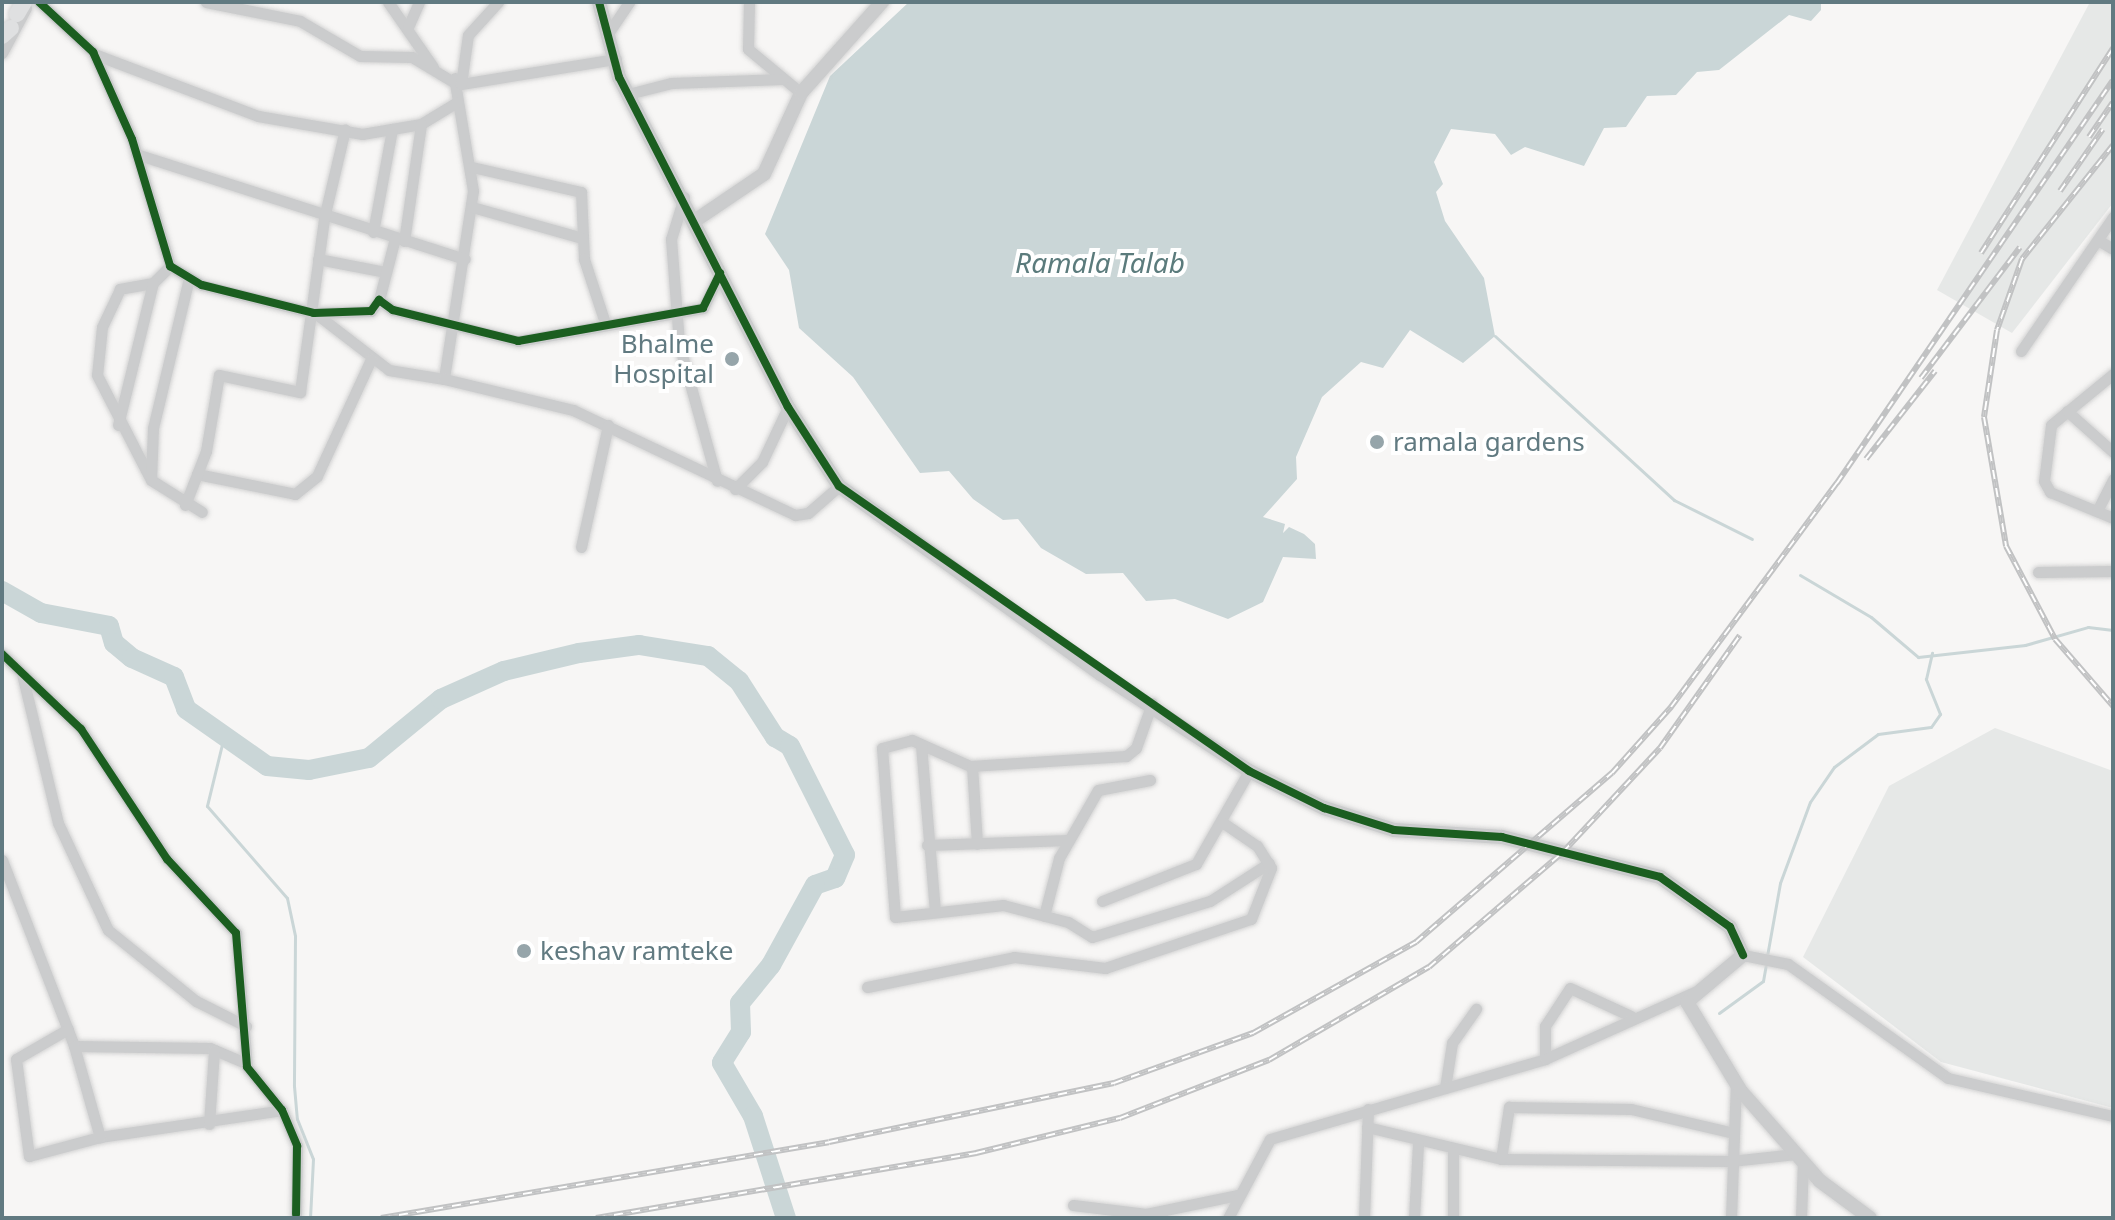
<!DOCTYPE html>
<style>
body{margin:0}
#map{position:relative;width:2115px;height:1220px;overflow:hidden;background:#f7f6f5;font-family:"Noto Sans",sans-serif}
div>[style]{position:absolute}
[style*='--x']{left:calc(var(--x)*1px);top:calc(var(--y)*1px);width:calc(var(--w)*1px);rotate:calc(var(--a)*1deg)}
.built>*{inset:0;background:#e6e8e7}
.water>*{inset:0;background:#cad6d7}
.stream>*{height:3px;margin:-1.5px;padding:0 1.5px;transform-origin:1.5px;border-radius:1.5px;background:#cad6d7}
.river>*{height:20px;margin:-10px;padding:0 10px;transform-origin:10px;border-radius:10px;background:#cad6d7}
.roads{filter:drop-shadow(0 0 2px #d3d3d3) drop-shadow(0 0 2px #d3d3d3)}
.minor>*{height:11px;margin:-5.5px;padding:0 5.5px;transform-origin:5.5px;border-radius:5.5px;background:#cbcccd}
.tertiary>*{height:14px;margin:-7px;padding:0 7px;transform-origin:7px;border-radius:7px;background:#cbcccd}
.primary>*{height:16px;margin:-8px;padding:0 8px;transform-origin:8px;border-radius:8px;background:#dfe0e1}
.rail>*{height:6px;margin-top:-3px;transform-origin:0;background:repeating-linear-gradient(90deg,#fff 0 9px,#c1c2c3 0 18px);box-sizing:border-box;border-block:2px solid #c1c2c3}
.cycleway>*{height:8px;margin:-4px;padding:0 4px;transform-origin:4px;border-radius:4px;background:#1b5e20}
.dots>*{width:22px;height:22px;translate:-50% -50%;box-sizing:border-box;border:4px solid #fff;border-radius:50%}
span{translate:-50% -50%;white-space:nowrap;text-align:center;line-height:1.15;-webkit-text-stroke:8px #fff;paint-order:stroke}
.poi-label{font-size:26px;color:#617a81}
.right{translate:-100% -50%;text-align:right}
.left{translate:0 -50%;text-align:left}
.water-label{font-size:28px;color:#5b7b7c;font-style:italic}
.frame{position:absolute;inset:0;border:4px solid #617a81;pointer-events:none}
</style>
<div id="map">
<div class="built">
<i style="clip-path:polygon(2090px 2px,2113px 2px,2113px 203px,2012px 333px,1937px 290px)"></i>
<i style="clip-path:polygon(1995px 728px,2113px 771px,2113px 1108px,1941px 1062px,1803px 957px,1889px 786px)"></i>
</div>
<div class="water">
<i style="clip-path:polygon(909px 2px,1821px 2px,1821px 10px,1811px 21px,1789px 15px,1719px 70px,1697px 72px,1676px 95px,1647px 96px,1626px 127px,1604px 128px,1584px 166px,1525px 147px,1511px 155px,1495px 134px,1451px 129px,1434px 162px,1443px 184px,1436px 192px,1445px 221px,1484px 278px,1495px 336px,1463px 363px,1410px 330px,1383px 368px,1361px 362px,1322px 397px,1296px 457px,1297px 479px,1263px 517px,1285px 524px,1283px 533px,1289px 527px,1304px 534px,1315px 544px,1316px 559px,1283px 557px,1263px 602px,1228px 619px,1175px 599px,1146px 601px,1123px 573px,1086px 574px,1041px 548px,1018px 519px,1003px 520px,973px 499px,949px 471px,920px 473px,853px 377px,799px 328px,789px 270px,765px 234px,830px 76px)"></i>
</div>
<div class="stream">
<i style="--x:1495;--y:336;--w:243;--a:42.5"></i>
<i style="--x:1674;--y:500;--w:87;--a:26.6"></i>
<i style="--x:1800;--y:575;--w:82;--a:30.6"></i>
<i style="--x:1871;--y:617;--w:62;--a:40.4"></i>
<i style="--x:1918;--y:657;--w:108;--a:-6.4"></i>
<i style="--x:2025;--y:645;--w:66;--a:-15.9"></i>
<i style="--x:2088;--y:627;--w:25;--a:7"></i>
<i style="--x:224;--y:736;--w:72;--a:103.7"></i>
<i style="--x:207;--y:806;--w:122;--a:49"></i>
<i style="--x:287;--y:898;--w:39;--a:78"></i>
<i style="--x:295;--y:936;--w:150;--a:90.4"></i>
<i style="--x:294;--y:1086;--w:33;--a:85"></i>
<i style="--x:297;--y:1119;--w:43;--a:68.2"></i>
<i style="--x:313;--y:1159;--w:59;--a:92.9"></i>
<i style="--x:1767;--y:956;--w:74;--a:-79.9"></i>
<i style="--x:1780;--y:883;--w:86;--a:-69.7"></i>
<i style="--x:1810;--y:802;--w:42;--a:-55.6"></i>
<i style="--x:1834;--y:767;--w:55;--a:-36.9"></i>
<i style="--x:1878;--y:734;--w:53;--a:-7.5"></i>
<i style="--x:1931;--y:727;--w:16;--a:-55"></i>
<i style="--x:1940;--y:714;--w:38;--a:-112"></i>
<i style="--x:1926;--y:679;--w:27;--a:-77"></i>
<i style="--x:1719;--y:1013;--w:54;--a:-36"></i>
<i style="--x:1763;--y:981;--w:17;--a:-80"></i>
</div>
<div class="river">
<i style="--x:2;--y:591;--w:45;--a:29.4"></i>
<i style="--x:41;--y:613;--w:69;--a:10.8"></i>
<i style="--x:109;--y:626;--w:18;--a:74"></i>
<i style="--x:114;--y:643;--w:23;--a:40"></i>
<i style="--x:132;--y:658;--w:46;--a:24.3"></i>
<i style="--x:174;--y:677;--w:34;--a:69"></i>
<i style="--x:186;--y:709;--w:99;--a:35.1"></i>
<i style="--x:267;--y:766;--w:42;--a:5.4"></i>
<i style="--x:309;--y:770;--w:61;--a:-11.3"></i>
<i style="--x:369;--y:758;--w:93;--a:-39.3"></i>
<i style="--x:441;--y:699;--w:69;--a:-24"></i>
<i style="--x:504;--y:671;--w:77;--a:-13.5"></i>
<i style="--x:579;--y:653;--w:61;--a:-7.6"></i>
<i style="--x:639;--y:645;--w:70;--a:9.1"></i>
<i style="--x:708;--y:656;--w:40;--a:39"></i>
<i style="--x:739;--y:681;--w:67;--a:57.3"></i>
<i style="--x:775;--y:737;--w:17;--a:31"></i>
<i style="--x:790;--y:746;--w:122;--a:63.2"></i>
<i style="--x:845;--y:855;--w:25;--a:113"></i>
<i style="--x:835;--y:878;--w:21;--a:161"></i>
<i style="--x:815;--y:885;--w:91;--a:118.8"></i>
<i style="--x:771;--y:965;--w:49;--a:129.2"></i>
<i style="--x:740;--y:1003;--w:29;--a:88"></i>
<i style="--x:741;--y:1032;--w:36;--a:122"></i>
<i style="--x:722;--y:1063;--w:61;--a:59.7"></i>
<i style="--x:753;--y:1116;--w:107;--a:72.1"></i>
</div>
<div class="roads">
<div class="minor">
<i style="--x:39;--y:2;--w:74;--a:42.8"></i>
<i style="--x:93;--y:52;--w:95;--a:65.9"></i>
<i style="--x:132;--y:139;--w:133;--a:73.3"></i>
<i style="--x:170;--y:266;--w:37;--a:31"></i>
<i style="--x:202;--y:285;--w:115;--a:14"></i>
<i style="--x:314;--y:313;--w:57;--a:-2"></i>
<i style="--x:371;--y:311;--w:14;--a:-54"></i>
<i style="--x:379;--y:300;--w:17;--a:36"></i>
<i style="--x:393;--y:310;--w:129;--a:13.9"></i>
<i style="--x:518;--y:341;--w:188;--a:-10.1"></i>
<i style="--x:703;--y:308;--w:39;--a:-64"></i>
<i style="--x:206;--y:2;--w:96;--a:11.4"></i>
<i style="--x:300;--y:21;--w:69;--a:30.3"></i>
<i style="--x:360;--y:56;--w:52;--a:1.1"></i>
<i style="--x:412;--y:57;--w:50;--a:31.2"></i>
<i style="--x:455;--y:83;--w:109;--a:80.5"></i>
<i style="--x:473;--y:191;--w:190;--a:98.8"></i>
<i style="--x:444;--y:379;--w:56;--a:-170.7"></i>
<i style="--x:389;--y:370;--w:93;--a:-142.4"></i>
<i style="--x:388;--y:2;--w:79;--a:55.3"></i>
<i style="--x:749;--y:2;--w:47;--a:91.2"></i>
<i style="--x:748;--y:49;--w:69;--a:39.7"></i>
<i style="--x:408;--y:27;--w:27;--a:-66"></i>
<i style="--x:609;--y:32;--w:36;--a:-56"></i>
<i style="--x:2;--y:53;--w:51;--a:-61.9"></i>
<i style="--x:94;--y:54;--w:175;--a:20.7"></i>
<i style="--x:258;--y:116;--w:106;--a:9.8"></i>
<i style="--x:362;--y:134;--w:60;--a:-9.6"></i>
<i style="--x:421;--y:124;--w:42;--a:-31.4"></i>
<i style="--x:455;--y:78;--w:8;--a:45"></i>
<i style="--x:461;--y:84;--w:157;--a:-9.2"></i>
<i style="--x:461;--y:84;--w:49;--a:-81.9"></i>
<i style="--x:468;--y:35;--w:45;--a:-47.7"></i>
<i style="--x:632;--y:93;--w:40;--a:-14.4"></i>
<i style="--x:671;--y:83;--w:112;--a:-2"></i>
<i style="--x:136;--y:154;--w:345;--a:17.7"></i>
<i style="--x:472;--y:167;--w:112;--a:12.9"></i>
<i style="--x:581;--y:192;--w:67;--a:87.4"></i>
<i style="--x:584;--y:259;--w:67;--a:71.8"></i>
<i style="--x:684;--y:197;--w:44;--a:107.2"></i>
<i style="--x:671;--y:239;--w:105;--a:85.6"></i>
<i style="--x:679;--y:344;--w:142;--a:74.5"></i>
<i style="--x:472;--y:207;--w:114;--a:15.7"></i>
<i style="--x:373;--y:232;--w:105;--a:-79.5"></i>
<i style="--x:2098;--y:240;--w:17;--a:31"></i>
<i style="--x:404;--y:241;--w:118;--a:-81.7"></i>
<i style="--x:318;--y:259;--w:68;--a:11"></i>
<i style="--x:170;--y:266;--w:24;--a:135"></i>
<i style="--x:153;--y:283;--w:34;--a:170"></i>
<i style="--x:120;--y:289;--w:42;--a:115.3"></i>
<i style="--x:102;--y:327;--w:48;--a:95.9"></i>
<i style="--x:97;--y:375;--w:118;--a:62.8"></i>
<i style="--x:151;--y:480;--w:60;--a:32.1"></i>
<i style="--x:379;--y:300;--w:64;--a:-75.5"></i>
<i style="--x:2021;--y:351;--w:163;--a:-55.5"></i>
<i style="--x:2113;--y:374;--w:80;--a:140.6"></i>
<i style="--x:2051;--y:425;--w:56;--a:97.1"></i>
<i style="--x:2044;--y:481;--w:13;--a:61"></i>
<i style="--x:2050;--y:492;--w:68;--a:22.4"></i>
<i style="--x:444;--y:379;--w:133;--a:13.5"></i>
<i style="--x:573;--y:410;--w:246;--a:25.3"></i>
<i style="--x:795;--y:515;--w:13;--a:-9"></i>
<i style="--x:808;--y:513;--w:41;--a:-41.1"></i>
<i style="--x:2067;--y:411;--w:62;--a:41.7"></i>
<i style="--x:118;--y:425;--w:146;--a:-76.2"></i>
<i style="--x:197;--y:474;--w:100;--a:11.5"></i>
<i style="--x:295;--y:494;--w:28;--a:-39"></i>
<i style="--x:317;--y:476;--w:129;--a:-65.2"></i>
<i style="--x:151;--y:480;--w:52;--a:-87.8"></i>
<i style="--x:153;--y:428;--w:154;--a:-76.5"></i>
<i style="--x:735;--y:489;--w:38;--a:-45"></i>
<i style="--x:762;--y:462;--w:61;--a:-64.7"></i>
<i style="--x:185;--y:505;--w:58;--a:-68.7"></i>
<i style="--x:206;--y:451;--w:77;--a:-80.3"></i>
<i style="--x:219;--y:375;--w:83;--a:11.9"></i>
<i style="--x:300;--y:392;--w:176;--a:-82.1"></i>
<i style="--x:324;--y:218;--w:91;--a:-76.7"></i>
<i style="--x:2097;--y:511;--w:36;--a:-63"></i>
<i style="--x:581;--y:547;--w:125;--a:-77.5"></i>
<i style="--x:2038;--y:572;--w:75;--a:-0.8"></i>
<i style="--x:2;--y:654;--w:109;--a:43.5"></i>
<i style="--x:81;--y:729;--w:156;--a:56.5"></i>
<i style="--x:167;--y:859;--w:101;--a:47"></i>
<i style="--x:236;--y:933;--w:134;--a:85.3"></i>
<i style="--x:247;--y:1067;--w:55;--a:50.9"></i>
<i style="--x:282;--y:1110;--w:39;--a:67"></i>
<i style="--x:297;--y:1146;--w:68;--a:90.8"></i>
<i style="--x:22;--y:674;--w:153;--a:76.4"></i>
<i style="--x:58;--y:823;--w:118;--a:65"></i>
<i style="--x:108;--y:930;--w:113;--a:38.9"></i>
<i style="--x:196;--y:1001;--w:56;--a:26.6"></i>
<i style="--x:1152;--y:703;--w:48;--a:109.6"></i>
<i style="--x:1136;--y:748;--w:13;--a:141"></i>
<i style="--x:1126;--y:756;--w:156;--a:176.3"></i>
<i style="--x:970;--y:766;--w:64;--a:-155.9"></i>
<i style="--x:912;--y:740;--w:31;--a:165"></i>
<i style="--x:882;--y:748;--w:169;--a:85.6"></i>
<i style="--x:895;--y:917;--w:109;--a:-6.3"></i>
<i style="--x:1003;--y:905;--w:67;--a:14.7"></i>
<i style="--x:1068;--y:922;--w:28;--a:32"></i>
<i style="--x:1092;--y:937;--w:123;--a:-17"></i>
<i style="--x:1210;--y:901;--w:70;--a:-32.8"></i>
<i style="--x:921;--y:745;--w:166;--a:85.2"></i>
<i style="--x:972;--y:766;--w:78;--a:86.3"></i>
<i style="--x:927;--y:845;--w:141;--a:-2"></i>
<i style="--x:2;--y:860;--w:199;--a:68.8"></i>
<i style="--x:74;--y:1046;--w:136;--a:0.8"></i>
<i style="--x:210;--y:1048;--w:39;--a:23"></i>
<i style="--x:1102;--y:901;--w:101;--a:-21.5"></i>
<i style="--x:1196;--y:864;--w:107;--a:-60.3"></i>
<i style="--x:1044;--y:916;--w:60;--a:-75.5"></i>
<i style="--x:1059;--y:858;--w:78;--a:-60.2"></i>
<i style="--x:1098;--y:790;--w:53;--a:-10.9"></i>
<i style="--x:1743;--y:955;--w:46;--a:11.3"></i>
<i style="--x:1788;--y:964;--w:196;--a:35.5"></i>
<i style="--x:1948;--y:1078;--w:169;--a:13"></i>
<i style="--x:867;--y:987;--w:150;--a:-11.5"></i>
<i style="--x:1014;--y:957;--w:92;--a:6.9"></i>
<i style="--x:1105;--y:968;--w:154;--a:-18.6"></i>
<i style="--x:1251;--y:919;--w:55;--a:-68.6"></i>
<i style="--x:1271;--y:868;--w:26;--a:-122"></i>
<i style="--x:1257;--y:846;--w:42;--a:-145.6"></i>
<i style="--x:68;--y:1029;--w:60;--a:150"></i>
<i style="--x:16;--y:1059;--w:98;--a:82.4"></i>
<i style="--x:29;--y:1156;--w:73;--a:-15"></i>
<i style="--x:100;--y:1137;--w:184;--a:-8.4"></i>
<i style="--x:74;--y:1046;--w:95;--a:74.1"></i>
<i style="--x:1545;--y:1059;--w:33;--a:-90"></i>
<i style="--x:1545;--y:1026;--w:45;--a:-56.7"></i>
<i style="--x:1570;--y:988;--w:67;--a:24.7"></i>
<i style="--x:1445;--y:1088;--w:46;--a:-81.2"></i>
<i style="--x:1452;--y:1043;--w:42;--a:-54.8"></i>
<i style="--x:209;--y:1124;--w:74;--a:-86.1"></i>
<i style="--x:1367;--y:1127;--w:138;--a:13.4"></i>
<i style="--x:1501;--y:1159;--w:230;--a:0.5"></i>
<i style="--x:1731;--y:1161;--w:65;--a:-6.1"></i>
<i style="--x:1453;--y:1152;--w:66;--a:90"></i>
<i style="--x:1501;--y:1159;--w:53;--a:-81.3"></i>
<i style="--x:1509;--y:1107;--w:122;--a:0.9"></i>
<i style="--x:1631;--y:1109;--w:105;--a:13.2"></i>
<i style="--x:1073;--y:1205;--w:74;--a:7"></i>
<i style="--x:1146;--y:1214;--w:94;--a:-11.7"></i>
<i style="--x:1228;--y:1218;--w:89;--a:-62"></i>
<i style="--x:1270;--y:1139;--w:286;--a:-16.2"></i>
<i style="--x:1545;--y:1059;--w:163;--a:-24.2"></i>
<i style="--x:1364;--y:1218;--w:109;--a:-87.9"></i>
<i style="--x:1414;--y:1218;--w:75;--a:-86.9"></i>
<i style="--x:1731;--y:1218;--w:135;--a:-87.9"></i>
<i style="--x:1801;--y:1218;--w:56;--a:-88"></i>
</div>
<div class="tertiary">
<i style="--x:599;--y:2;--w:78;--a:75.1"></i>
<i style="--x:619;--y:77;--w:371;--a:62.9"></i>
<i style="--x:788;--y:407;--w:94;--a:57.2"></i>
<i style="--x:839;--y:486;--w:322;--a:35.7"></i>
<i style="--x:1101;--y:674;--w:177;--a:33.2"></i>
<i style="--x:1249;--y:771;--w:84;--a:26.3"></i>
<i style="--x:1324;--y:808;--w:73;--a:17.4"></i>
<i style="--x:1394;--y:830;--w:108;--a:3.7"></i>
<i style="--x:1502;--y:837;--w:163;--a:14.2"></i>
<i style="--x:1660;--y:877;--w:86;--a:35.5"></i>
<i style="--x:1730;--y:927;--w:31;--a:65"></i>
<i style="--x:1743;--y:955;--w:73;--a:140"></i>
<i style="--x:1687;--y:1002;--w:103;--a:58.9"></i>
<i style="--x:1740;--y:1090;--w:121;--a:48.7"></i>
<i style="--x:1820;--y:1181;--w:62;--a:36.5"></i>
<i style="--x:696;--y:220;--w:82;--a:-34.1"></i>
<i style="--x:764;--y:174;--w:89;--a:-65.4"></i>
<i style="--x:801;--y:93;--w:122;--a:-48.3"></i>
</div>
<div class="primary">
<i style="--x:17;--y:14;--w:14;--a:-60"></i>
<i style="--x:2;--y:36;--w:12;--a:-42"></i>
</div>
</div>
<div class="rail">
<i style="--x:2089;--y:137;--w:42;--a:-55.6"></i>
<i style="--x:2113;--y:145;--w:146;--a:128.6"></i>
<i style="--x:2022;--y:259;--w:75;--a:109.4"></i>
<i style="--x:1997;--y:330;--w:88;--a:98.5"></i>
<i style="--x:1984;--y:417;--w:131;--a:80.3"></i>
<i style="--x:2006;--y:546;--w:105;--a:62.2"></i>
<i style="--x:2055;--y:639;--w:89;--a:49.1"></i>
<i style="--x:2060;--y:191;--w:75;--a:-55.3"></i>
<i style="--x:1981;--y:253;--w:244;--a:-57.2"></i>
<i style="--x:1921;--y:378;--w:164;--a:-52.9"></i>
<i style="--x:1866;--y:459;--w:112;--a:-51.9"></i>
<i style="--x:381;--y:1218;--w:454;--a:-9.6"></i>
<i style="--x:829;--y:1142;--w:291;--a:-11.7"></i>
<i style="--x:1114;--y:1083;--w:148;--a:-19.8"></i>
<i style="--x:1253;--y:1033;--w:187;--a:-29.2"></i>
<i style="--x:1416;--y:942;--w:259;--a:-40.8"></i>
<i style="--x:1612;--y:773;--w:89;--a:-48.2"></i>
<i style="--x:1671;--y:707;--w:279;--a:-53.5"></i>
<i style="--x:1837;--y:483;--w:488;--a:-55.6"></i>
<i style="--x:596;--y:1218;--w:386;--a:-9.7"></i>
<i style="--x:976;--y:1153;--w:148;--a:-13.7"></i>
<i style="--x:1120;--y:1118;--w:160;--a:-21.3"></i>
<i style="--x:1269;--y:1060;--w:185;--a:-30.2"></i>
<i style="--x:1429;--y:967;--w:177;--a:-40.6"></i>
<i style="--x:1563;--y:852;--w:142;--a:-47"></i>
<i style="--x:1660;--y:748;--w:138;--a:-54.7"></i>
</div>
<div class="cycleway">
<i style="--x:39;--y:2;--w:74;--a:42.8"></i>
<i style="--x:93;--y:52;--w:95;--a:65.9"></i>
<i style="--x:132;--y:139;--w:133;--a:73.3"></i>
<i style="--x:170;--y:266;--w:37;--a:31"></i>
<i style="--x:202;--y:285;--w:115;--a:14"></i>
<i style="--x:314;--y:313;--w:57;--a:-2"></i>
<i style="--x:371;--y:311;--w:14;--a:-54"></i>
<i style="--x:379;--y:300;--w:17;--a:36"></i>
<i style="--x:393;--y:310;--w:129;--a:13.9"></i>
<i style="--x:518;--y:341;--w:188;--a:-10.1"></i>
<i style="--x:703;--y:308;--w:39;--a:-64"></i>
<i style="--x:599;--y:2;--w:78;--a:75.1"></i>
<i style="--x:619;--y:77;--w:371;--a:62.9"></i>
<i style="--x:788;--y:407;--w:94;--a:57.2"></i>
<i style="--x:839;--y:486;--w:499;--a:34.8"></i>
<i style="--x:1249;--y:771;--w:84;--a:26.3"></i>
<i style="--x:1324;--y:808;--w:73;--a:17.4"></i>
<i style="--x:1394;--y:830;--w:108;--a:3.7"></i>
<i style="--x:1502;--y:837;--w:163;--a:14.2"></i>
<i style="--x:1660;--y:877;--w:86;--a:35.5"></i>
<i style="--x:1730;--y:927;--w:31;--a:65"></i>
<i style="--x:2;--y:654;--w:109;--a:43.5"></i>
<i style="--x:81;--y:729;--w:156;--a:56.5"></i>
<i style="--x:167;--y:859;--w:101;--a:47"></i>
<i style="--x:236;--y:933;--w:134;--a:85.3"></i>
<i style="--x:247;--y:1067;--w:55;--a:50.9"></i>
<i style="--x:282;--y:1110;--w:39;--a:67"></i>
<i style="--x:297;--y:1146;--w:68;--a:90.8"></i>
</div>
<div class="dots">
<i style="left:732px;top:359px;background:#96a5aa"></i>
<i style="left:1377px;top:442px;background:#96a5aa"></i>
<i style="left:524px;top:951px;background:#96a5aa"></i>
</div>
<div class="poi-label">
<span class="right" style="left:714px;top:359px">Bhalme<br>Hospital</span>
<span class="left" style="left:1393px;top:442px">ramala gardens</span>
<span class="left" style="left:540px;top:951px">keshav ramteke</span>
</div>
<div class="water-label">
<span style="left:1100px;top:262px">Ramala Talab</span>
</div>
<div class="frame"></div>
</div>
